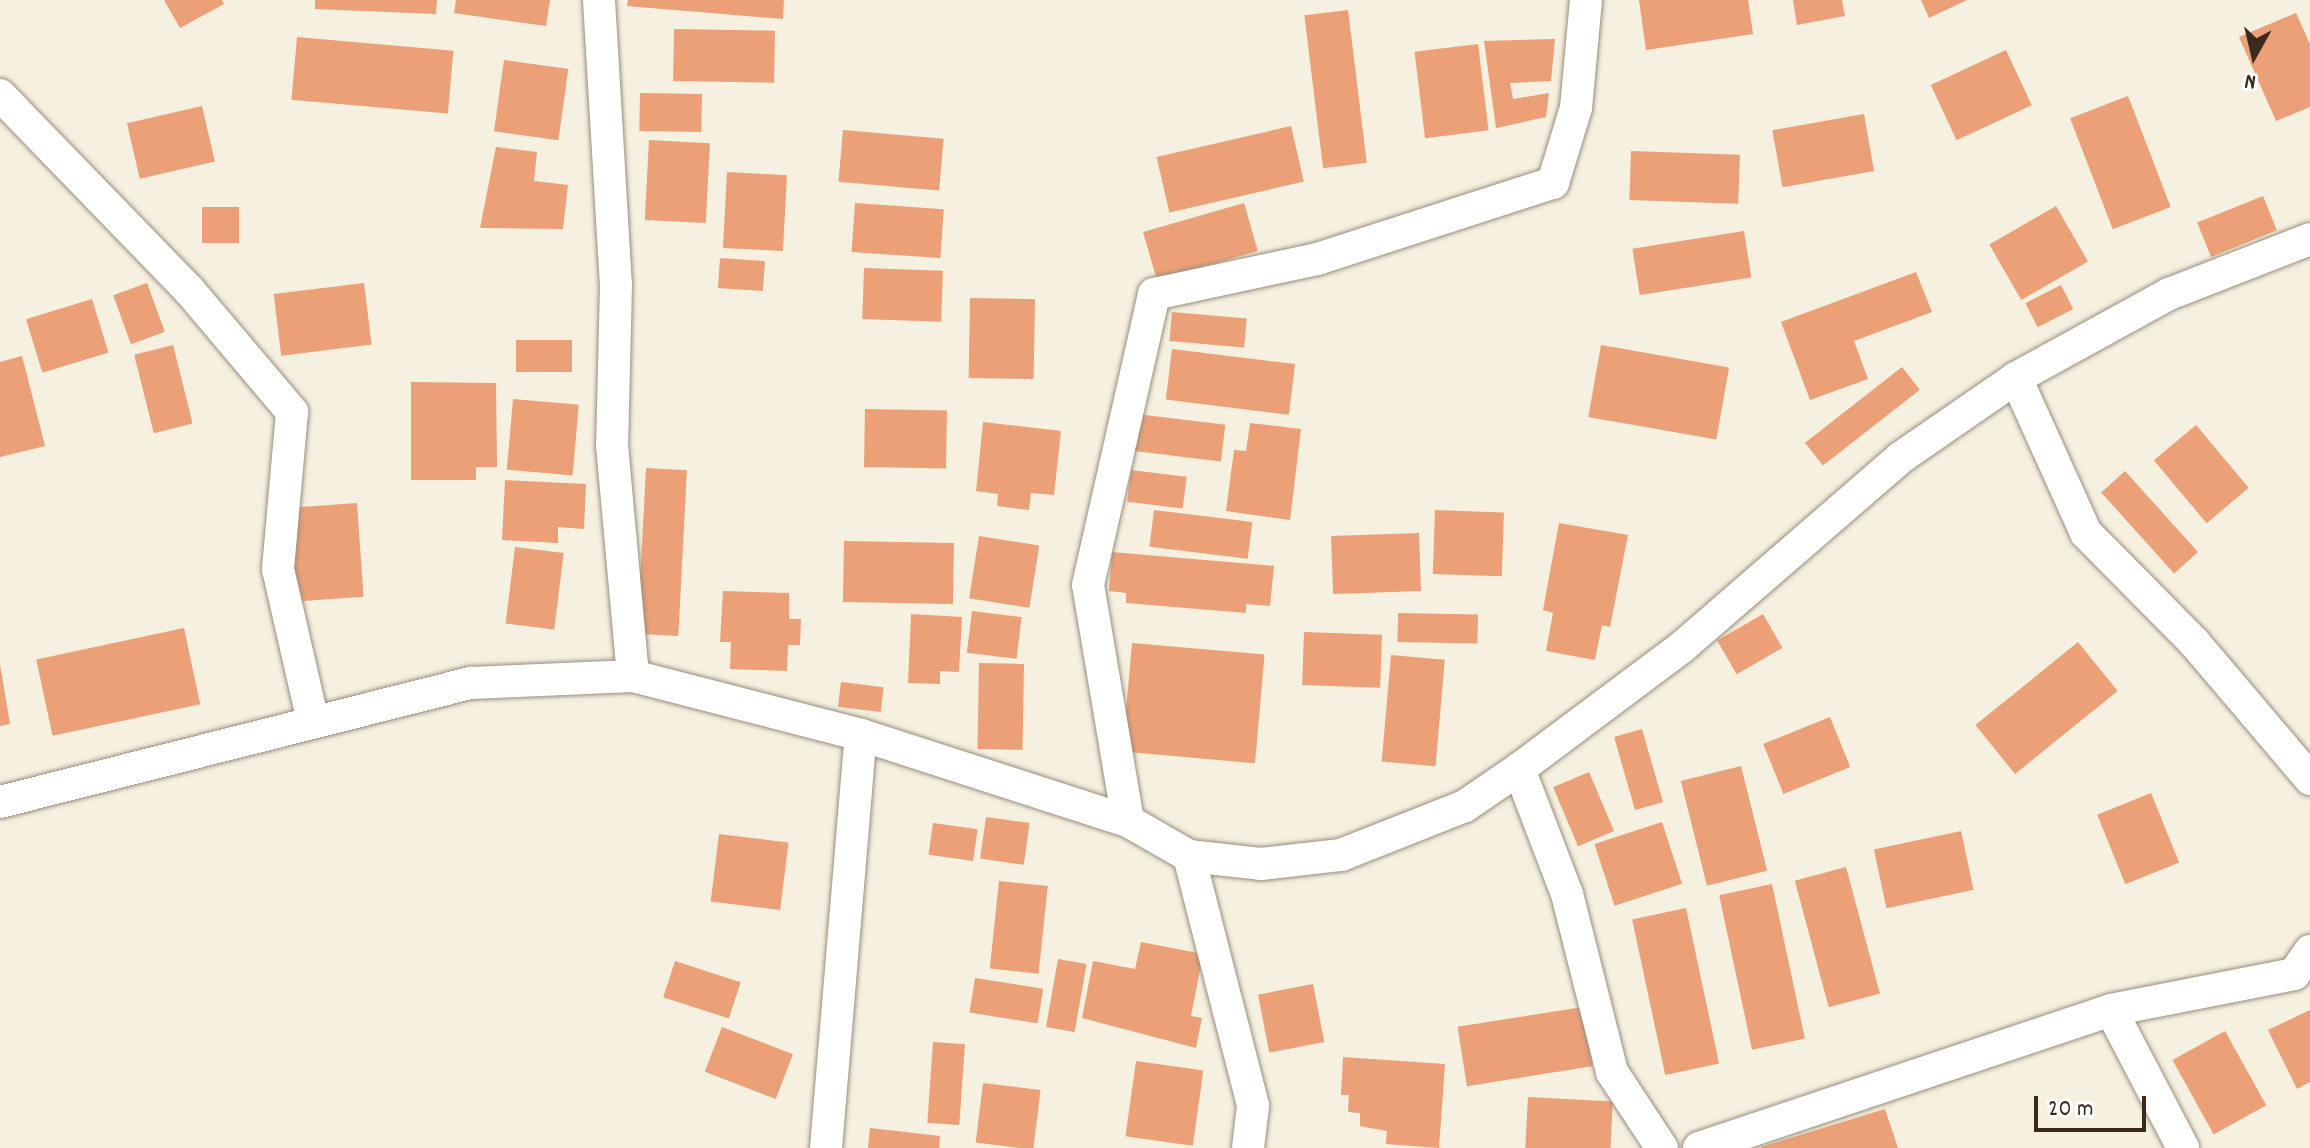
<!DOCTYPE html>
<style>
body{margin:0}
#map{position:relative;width:2310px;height:1148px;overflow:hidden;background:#f5f0df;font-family:Dekko,sans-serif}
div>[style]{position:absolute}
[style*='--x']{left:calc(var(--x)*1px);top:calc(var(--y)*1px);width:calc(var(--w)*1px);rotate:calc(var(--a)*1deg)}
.building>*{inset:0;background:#eca077;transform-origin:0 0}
.roads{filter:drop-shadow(0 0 2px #988d7e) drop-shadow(0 0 2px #988d7e)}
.minor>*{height:32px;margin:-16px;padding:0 16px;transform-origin:16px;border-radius:16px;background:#fff}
span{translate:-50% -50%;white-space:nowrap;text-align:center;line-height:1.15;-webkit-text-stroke:6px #fff;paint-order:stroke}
.north{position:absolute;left:2214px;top:16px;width:80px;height:80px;-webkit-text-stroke:6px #fff;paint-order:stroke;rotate:188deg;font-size:22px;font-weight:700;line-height:32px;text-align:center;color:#3b2a1e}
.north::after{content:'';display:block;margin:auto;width:28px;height:36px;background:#3b2a1e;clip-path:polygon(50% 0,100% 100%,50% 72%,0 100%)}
.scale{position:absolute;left:2034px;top:1096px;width:112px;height:36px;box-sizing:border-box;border:4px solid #3b2a1e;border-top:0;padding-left:10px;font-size:24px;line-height:28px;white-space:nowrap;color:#3b2a1e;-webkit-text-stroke:6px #fff;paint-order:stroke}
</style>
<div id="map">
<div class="building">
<i style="clip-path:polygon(164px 0,222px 0,224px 4px,180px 28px)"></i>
<i style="clip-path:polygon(315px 0,437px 0,436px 14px,315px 9px)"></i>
<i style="clip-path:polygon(456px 0,550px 0,546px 26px,454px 13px)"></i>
<i style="clip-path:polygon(628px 0,784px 0,783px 19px,627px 6px)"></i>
<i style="clip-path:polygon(1639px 0,1748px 0,1753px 34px,1646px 50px)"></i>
<i style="clip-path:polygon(1793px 0,1842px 0,1845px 16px,1797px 25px)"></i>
<i style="clip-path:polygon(1921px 0,1967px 0,1929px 18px)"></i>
<i style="left:1348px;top:10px;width:154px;height:44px;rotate:83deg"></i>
<i style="clip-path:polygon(2296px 13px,2310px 44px,2310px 107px,2276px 121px,2239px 37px)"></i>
<i style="left:674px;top:29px;width:101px;height:52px;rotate:1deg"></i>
<i style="left:297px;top:37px;width:157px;height:63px;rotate:5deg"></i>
<i style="clip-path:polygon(1555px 39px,1551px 81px,1510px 83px,1513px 99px,1549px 93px,1546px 117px,1496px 128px,1484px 41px)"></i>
<i style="left:1478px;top:44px;width:87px;height:64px;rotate:83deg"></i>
<i style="left:2006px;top:50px;width:61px;height:83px;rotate:65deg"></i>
<i style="left:504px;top:60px;width:65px;height:72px;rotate:8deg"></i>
<i style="left:640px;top:93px;width:62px;height:38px;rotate:1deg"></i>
<i style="left:2128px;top:96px;width:119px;height:62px;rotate:69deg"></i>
<i style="left:202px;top:106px;width:57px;height:77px;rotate:77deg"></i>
<i style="left:1864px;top:114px;width:58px;height:93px;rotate:80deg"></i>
<i style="left:1291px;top:126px;width:57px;height:138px;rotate:77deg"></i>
<i style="left:843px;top:130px;width:101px;height:52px;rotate:5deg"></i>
<i style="left:649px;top:140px;width:61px;height:80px;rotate:3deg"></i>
<i style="clip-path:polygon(496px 147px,537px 152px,534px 181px,568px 185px,563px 229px,480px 228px)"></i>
<i style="left:1631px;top:151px;width:109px;height:49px;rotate:2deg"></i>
<i style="left:727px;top:172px;width:60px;height:76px;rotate:3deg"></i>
<i style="left:2263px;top:196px;width:37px;height:71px;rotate:68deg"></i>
<i style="left:855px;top:203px;width:89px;height:49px;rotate:4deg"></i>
<i style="left:1244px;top:203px;width:50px;height:105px;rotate:74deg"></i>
<i style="left:2056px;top:206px;width:64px;height:77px;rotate:60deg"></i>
<i style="left:202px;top:207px;width:37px;height:36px"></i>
<i style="left:1744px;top:231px;width:47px;height:113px;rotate:81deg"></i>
<i style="left:720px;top:258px;width:45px;height:30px;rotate:4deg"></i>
<i style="left:864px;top:268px;width:79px;height:51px;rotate:2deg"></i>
<i style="clip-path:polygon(1916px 272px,1932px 312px,1854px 341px,1868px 379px,1810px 400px,1781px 322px)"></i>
<i style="left:147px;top:283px;width:52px;height:36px;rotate:70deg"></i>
<i style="left:364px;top:283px;width:62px;height:91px;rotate:83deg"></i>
<i style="left:2061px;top:285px;width:27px;height:40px;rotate:63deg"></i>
<i style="left:970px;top:298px;width:65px;height:80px;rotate:1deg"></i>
<i style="left:92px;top:299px;width:56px;height:69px;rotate:73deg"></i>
<i style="left:1172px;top:312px;width:75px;height:29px;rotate:5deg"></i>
<i style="left:516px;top:340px;width:56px;height:32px"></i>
<i style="left:173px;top:345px;width:81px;height:40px;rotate:76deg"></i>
<i style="left:1601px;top:345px;width:130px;height:73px;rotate:10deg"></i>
<i style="left:1172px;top:349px;width:124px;height:51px;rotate:7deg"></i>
<i style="clip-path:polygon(22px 356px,45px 446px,0 457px,0 362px)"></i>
<i style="left:1902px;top:367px;width:29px;height:123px;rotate:52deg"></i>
<i style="clip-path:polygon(411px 382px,496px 383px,497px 467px,476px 467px,476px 480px,411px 480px)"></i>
<i style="left:513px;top:399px;width:66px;height:71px;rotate:5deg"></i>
<i style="left:865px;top:409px;width:82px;height:58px;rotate:1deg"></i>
<i style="left:1137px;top:414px;width:89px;height:37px;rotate:7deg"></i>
<i style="clip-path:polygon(983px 422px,1061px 431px,1054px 495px,1031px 493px,1029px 510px,997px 506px,998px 494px,976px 491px)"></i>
<i style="clip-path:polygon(1250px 423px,1301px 429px,1290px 520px,1226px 511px,1234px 450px,1246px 451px)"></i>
<i style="left:2196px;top:425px;width:82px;height:55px;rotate:50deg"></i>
<i style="left:646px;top:468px;width:41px;height:166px;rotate:3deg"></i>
<i style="left:1131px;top:470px;width:56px;height:32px;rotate:7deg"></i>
<i style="left:2125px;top:471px;width:109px;height:32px;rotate:48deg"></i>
<i style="clip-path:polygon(505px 480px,586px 484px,584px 529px,558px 527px,558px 543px,502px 540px)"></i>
<i style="left:357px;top:503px;width:94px;height:67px;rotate:86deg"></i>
<i style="left:1154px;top:510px;width:99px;height:37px;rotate:7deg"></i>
<i style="left:1435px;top:510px;width:69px;height:64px;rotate:2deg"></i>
<i style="clip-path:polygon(1559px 523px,1628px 535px,1610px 627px,1602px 625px,1595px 660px,1546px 651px,1553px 613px,1543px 610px)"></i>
<i style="left:1419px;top:533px;width:58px;height:88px;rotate:88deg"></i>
<i style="left:979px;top:536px;width:61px;height:63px;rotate:9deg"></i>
<i style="left:844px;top:541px;width:110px;height:61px;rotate:1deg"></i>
<i style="left:515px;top:547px;width:49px;height:77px;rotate:7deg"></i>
<i style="clip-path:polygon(1112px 552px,1274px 566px,1270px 606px,1246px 604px,1246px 613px,1126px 603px,1126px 593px,1109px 591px)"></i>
<i style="clip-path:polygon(723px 591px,789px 593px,789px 619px,801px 619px,800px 645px,788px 645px,787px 671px,730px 669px,731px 642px,720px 642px)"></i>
<i style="left:972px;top:611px;width:50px;height:42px;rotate:7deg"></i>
<i style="left:1398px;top:613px;width:80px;height:29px;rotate:1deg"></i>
<i style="clip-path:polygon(911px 614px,962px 617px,959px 672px,940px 671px,940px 684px,908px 683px)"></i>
<i style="left:1763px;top:614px;width:39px;height:53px;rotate:60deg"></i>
<i style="left:184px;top:628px;width:78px;height:151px;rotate:78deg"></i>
<i style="left:1304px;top:632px;width:78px;height:53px;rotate:2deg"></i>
<i style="left:2078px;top:642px;width:63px;height:132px;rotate:51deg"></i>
<i style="left:1132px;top:643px;width:133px;height:109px;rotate:5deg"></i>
<i style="left:1391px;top:655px;width:54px;height:107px;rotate:5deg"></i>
<i style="left:979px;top:663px;width:45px;height:86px;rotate:1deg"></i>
<i style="clip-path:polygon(0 664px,10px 724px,0 726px)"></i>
<i style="left:841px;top:682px;width:43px;height:25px;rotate:7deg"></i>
<i style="left:1830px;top:717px;width:54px;height:72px;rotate:68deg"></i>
<i style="left:1642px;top:729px;width:76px;height:29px;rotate:74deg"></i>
<i style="left:1741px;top:766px;width:108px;height:62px;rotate:76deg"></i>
<i style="left:1589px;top:772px;width:64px;height:39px;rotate:67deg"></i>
<i style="left:2151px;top:793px;width:75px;height:58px;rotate:68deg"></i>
<i style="left:986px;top:817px;width:44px;height:42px;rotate:8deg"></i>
<i style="left:1662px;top:822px;width:65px;height:71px;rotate:72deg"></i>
<i style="left:933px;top:823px;width:45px;height:32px;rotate:8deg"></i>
<i style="left:1961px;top:831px;width:60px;height:89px;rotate:78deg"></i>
<i style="left:719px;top:834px;width:70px;height:68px;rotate:7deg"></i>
<i style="left:1846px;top:867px;width:131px;height:53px;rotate:75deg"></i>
<i style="left:999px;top:881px;width:49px;height:88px;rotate:6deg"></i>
<i style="left:1772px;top:884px;width:158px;height:54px;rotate:78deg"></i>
<i style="left:1686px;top:908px;width:159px;height:55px;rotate:78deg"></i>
<i style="clip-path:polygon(1141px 942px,1203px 954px,1191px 1016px,1202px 1018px,1196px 1048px,1082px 1018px,1093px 961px,1135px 969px)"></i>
<i style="left:1058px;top:959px;width:29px;height:69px;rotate:10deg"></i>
<i style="left:675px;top:961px;width:69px;height:38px;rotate:18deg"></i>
<i style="left:975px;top:978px;width:69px;height:35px;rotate:9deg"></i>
<i style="left:1313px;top:984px;width:59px;height:56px;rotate:79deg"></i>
<i style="left:1583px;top:1007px;width:60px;height:127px;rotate:81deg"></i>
<i style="clip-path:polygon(2310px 1010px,2310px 1082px,2297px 1089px,2268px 1030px)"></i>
<i style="left:722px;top:1027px;width:76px;height:48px;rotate:21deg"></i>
<i style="left:2225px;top:1031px;width:85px;height:60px;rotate:61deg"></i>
<i style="left:933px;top:1042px;width:32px;height:81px;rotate:4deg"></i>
<i style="clip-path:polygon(1343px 1057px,1445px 1064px,1439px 1148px,1386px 1144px,1387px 1131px,1360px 1126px,1360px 1113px,1348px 1112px,1349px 1095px,1341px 1095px)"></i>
<i style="left:1136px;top:1061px;width:68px;height:76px;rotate:8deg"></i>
<i style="left:983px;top:1083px;width:58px;height:60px;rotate:7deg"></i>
<i style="left:1528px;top:1097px;width:85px;height:51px;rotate:3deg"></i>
<i style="clip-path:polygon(1885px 1109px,1898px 1148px,1761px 1148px,1761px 1147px)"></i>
<i style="clip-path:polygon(870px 1128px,940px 1136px,939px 1148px,868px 1148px)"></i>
</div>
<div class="roads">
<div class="minor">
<i style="--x:599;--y:0;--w:286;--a:86.6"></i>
<i style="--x:616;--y:285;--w:160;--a:91.4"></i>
<i style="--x:612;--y:445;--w:232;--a:84.8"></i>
<i style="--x:0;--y:95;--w:272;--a:45.9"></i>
<i style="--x:189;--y:290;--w:160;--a:49.8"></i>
<i style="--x:292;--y:412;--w:158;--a:95.1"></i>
<i style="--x:278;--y:569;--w:157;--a:77.1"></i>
<i style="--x:2016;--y:378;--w:170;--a:65.7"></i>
<i style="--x:2086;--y:533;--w:153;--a:45.3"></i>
<i style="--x:2194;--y:642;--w:180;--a:49.7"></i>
<i style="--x:1519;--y:769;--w:134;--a:69"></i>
<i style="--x:1567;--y:894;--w:184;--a:75.8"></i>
<i style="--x:1612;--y:1072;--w:91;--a:56.7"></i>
<i style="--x:0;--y:802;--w:486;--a:-14.2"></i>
<i style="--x:471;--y:683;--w:162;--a:-2.5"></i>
<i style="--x:633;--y:676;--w:236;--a:14.5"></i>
<i style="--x:861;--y:735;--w:281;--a:17.9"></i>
<i style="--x:1128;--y:821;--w:70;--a:29.8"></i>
<i style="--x:1189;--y:856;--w:72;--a:6.3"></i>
<i style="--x:1261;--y:864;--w:81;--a:-6.4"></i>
<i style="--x:1341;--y:855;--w:133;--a:-21.6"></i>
<i style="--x:1465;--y:806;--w:65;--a:-34.4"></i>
<i style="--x:1519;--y:769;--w:204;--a:-36.8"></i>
<i style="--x:1682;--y:647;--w:289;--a:-40.9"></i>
<i style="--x:1900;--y:458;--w:141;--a:-34.6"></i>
<i style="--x:2016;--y:378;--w:175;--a:-28.8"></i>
<i style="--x:2169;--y:294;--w:151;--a:-21.3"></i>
<i style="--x:1128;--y:821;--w:239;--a:-99.6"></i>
<i style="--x:1088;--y:585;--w:298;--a:-77.2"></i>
<i style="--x:1154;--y:294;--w:167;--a:-12.1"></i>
<i style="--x:1317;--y:259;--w:248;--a:-17.9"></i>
<i style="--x:1553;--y:183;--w:78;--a:-73"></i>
<i style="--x:1576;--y:108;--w:108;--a:-84.7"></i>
<i style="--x:1189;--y:856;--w:258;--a:75.6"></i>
<i style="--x:1253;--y:1106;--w:42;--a:96.8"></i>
<i style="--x:2111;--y:1010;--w:156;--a:62.4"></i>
<i style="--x:826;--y:1148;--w:414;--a:-85.2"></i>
<i style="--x:1699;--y:1148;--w:434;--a:-18.5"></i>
<i style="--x:2111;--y:1010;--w:187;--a:-11.1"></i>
<i style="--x:2294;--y:974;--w:28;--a:-55"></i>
</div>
</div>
<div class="north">N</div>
<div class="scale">20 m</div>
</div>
